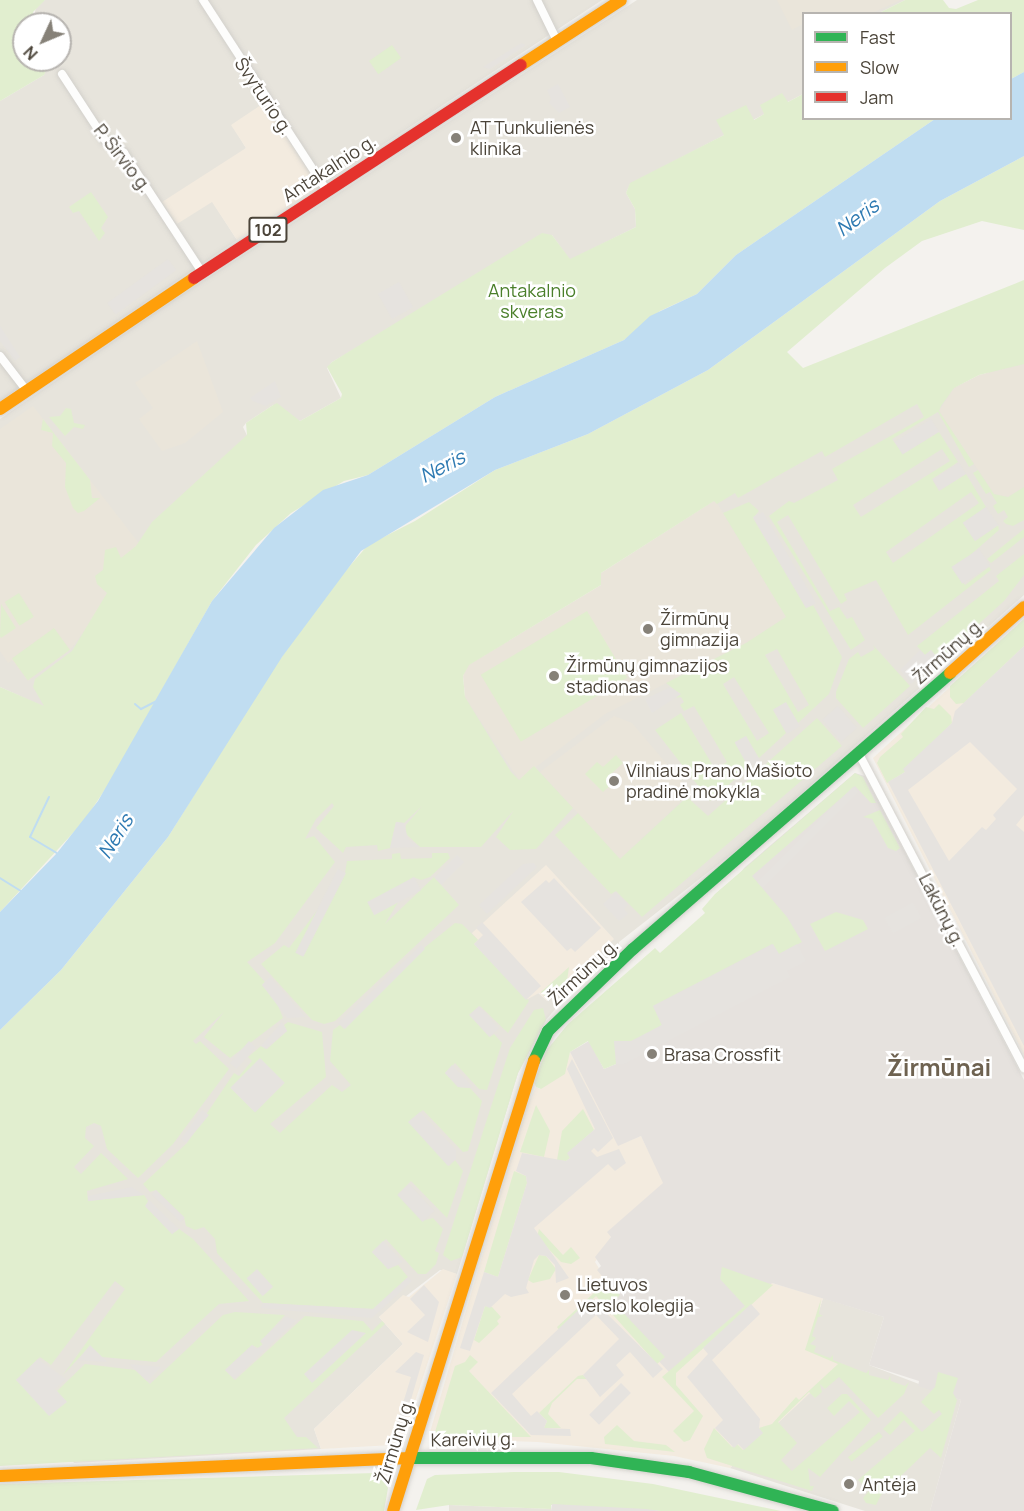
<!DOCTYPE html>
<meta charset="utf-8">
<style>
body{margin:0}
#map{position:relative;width:1024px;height:1511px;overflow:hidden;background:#f4f2ee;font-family:Manrope,sans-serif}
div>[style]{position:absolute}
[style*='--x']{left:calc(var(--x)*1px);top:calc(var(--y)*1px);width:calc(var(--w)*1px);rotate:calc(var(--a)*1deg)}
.residential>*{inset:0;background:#e7e4dc}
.commercial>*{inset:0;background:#f3ebdf}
.industrial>*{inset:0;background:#e6e2de}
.education>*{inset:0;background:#eae5da}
.green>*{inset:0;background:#e1eecf;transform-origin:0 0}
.parking>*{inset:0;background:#e6e3df;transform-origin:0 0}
.water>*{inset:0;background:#c0ddf1}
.stream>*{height:2px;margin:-1px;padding:0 1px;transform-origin:1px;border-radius:1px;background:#c0ddf1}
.roads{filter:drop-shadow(0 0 2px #d2d0cb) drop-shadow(0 0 2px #d2d0cb)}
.street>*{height:8px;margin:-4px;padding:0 4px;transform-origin:4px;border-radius:4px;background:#fdfdfc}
.fast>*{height:12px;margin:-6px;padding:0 6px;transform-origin:6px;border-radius:6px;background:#30b455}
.slow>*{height:12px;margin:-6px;padding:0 6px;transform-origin:6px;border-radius:6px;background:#ff9f0a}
.jam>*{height:12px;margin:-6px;padding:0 6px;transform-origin:6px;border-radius:6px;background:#e5322d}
.dots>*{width:16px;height:16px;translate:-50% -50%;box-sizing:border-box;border:3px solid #fff;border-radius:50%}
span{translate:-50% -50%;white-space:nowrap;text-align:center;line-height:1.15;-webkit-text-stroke:5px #fff;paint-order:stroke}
.shield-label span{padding:2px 4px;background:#fff;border:2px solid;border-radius:4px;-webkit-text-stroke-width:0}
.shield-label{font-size:16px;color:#4b4439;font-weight:700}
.street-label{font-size:18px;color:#4b4439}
.poi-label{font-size:18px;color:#4b4439}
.left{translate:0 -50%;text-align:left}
.park-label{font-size:18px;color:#4a7f2a}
.water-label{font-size:20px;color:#2e7ab2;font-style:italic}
.district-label{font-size:24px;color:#6e6250;font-weight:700}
.legend{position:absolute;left:802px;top:12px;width:210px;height:108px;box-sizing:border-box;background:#fff;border:2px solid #b7b4b0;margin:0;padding:8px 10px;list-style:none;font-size:18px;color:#4b4439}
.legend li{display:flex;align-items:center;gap:12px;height:30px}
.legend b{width:30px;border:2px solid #b7b4b0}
.north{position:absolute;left:12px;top:12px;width:60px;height:60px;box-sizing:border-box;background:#fff;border:2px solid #b7b4b0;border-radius:50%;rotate:226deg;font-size:16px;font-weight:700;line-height:24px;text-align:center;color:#4b4439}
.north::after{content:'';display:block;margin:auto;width:21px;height:27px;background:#868178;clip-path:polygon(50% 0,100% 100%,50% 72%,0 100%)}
</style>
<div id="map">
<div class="residential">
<i style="clip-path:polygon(45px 0,602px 0,319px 187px,265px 104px,232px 125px,246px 148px,212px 201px,237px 240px,0 401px,0 101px,44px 75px,47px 60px,60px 60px,60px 24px,35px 24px,33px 19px,37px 4px)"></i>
<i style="clip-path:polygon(637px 0,905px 0,879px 13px,804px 14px,803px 94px,630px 184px,626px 193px,635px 209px,636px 227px,570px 260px,552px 235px,332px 362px,327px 368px,341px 398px,300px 421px,273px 405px,246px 423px,243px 427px,252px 446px,47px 708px,0 687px,0 419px,172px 301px)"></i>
<i style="clip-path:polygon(evenodd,1024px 357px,1024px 595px,748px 841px,619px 942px,618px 949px,574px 987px,546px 1020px,518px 1073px,457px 1274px,440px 1270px,379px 1317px,403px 1344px,314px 1429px,321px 1449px,74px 1463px,16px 1380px,88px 1201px,56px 1164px,309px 819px,715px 500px,753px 475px,1024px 357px,472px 933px,567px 981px,547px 1001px,472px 933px)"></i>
<i style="clip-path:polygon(823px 1298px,884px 1317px,869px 1365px,961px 1400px,930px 1511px,865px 1511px,730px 1468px,840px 1364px,807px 1350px)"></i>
<i style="clip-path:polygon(449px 1505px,551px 1509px,551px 1511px,449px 1511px)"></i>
</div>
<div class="commercial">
<i style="clip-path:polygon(264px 103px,319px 187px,237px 240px,212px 202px,177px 224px,162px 202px,246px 148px,231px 125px)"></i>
<i style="clip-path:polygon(1024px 619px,1024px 1055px,873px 758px)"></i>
<i style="clip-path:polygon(546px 865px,614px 939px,547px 1001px,539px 993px,526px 1000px,474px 944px,478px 940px,472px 933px)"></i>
<i style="clip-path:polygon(570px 1052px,618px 1145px,641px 1136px,664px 1183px,608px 1232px,611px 1237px,595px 1262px,607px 1281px,594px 1292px,772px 1283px,823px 1298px,807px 1350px,841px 1364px,730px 1468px,674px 1456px,538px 1442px,439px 1439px,430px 1432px,526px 1108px,536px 1087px,540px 1089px,563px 1070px)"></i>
<i style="clip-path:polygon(443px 1269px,457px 1274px,404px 1435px,393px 1445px,321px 1449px,314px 1429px,403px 1344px,379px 1317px,403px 1295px,409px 1297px)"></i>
</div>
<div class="industrial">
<i style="clip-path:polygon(855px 773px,865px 776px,1024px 1080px,1024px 1511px,930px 1511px,961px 1400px,918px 1386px,919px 1381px,869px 1365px,884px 1317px,772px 1283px,669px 1372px,594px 1292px,606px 1281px,597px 1270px,601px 1266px,595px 1257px,611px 1237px,607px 1232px,663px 1183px,641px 1136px,618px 1146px,570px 1052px,589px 1041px,604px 1069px,616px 1064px,617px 1050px,653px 1006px,744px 868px)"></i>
</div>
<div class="education">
<i style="clip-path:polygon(777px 0,901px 0,872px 13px,804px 14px,803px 24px,792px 30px)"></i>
<i style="clip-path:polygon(197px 341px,223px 412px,185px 443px,162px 451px,139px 419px,153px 408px,135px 383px)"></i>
<i style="clip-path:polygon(1024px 364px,1024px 487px,1008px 497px,994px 494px,939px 411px,954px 388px,979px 375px)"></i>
<i style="clip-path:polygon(33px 406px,144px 550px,70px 650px,28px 681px,12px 660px,8px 663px,0 651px,0 429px)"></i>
<i style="clip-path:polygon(715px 500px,786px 617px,746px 643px,605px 714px,519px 780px,465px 697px,463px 676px,468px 665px,601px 585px,601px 573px)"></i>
<i style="clip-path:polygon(614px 716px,632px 723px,688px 789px,688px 795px,620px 859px,540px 772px)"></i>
</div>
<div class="green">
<i style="clip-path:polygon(0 0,45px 0,33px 12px,35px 24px,24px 24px,24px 60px,47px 60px,49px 64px,44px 75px,0 101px)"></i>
<i style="clip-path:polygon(905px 0,943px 0,949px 8px,956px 9px,978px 0,1024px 0,1024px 72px,1011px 79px,1010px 14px,879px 13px)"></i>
<i style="left:392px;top:45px;width:16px;height:28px;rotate:55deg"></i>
<i style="clip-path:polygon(782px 93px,788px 102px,803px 94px,804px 118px,935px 119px,736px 255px,697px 294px,660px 311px,624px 340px,495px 397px,368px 475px,344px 481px,291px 513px,256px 545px,212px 601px,110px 782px,84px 821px,0 912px,0 687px,44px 706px,33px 687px,35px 679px,72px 651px,107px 593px,97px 584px,95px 576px,103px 570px,105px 550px,116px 547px,121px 558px,136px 546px,152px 522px,247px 435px,246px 423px,273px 405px,277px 403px,300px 421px,341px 398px,342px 394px,327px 367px,332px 362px,542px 233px,552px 235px,570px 259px,636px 227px,635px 209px,626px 193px,630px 183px,724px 135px,716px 120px,746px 105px,754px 120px,764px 114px,760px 105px)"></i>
<i style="clip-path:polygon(evenodd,1024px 156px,1024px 230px,982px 221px,922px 241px,885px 268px,787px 352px,803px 368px,1024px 280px,1024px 364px,979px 375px,954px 388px,941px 406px,939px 411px,974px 464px,969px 467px,938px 412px,892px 439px,903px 454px,939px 432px,958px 462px,932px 479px,939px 491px,966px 474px,986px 507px,963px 523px,975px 541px,998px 525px,999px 530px,953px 570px,965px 585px,989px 567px,991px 570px,908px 635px,876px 580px,844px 594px,847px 600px,841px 604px,788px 515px,777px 522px,830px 611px,839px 607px,847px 619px,852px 617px,865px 640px,851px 650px,769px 516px,789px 501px,794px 503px,838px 480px,832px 469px,924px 417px,917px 404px,825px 457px,822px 451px,738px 498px,735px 493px,717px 504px,714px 501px,601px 573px,601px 585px,469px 665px,463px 676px,465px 697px,511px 772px,519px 780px,534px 766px,573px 808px,536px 849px,510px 850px,496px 837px,514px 810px,481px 847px,420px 847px,405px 833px,406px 825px,422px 806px,404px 823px,396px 822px,390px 848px,378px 851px,377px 845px,346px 847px,343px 853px,316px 828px,334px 806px,332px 803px,316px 819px,305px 839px,314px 836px,335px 862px,275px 943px,247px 962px,265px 982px,262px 985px,275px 998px,283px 1018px,230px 1058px,204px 1037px,224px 1012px,193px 1041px,196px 1044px,200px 1041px,229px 1069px,173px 1144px,138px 1178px,107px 1149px,101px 1126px,94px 1123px,86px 1127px,85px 1138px,94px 1146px,74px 1167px,81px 1174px,101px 1153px,128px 1179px,87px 1191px,88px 1201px,144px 1195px,148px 1201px,146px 1207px,172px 1234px,179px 1229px,193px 1239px,249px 1301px,219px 1304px,156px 1362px,102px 1357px,90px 1346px,63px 1375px,125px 1289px,115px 1281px,51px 1365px,40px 1357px,16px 1380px,67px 1402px,57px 1391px,85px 1364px,135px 1370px,150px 1384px,223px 1315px,235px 1312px,285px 1315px,261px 1341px,263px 1344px,258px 1348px,252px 1345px,225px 1370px,235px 1380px,305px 1316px,363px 1321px,372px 1331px,382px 1321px,385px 1324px,284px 1418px,297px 1437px,306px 1437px,318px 1448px,0 1466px,0 1030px,61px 970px,168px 837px,269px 675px,328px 591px,368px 545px,415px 521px,495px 470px,588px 434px,708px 370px,940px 201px,1024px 156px,942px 449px,950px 461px,861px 517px,853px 505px,942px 449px,1024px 156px,971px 492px,979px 503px,893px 563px,886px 552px,971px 492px)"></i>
<i style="clip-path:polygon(91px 192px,108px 217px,101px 228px,105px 233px,99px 241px,79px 211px,73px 213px,69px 207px)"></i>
<i style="clip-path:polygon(66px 408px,71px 409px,74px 423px,85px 425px,83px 429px,74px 427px,65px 436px,49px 417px,60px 416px)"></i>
<i style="clip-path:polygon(43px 419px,90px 480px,92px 498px,100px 498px,84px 511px,78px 513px,73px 508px,65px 487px,66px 463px,52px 446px,53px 433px,41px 430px)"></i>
<i style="clip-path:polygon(978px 470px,994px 494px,1008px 497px,1024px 487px,1024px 520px,1013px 526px,1006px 524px,1003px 521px,1008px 517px,1004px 510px,998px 514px,993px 506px,997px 503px,990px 492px,986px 494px,973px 473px)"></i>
<i style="clip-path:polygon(evenodd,749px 502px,759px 511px,753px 518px,806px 608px,813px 605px,842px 657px,829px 694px,798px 723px,786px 703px,773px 710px,786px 733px,759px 758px,746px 736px,735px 743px,749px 767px,710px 801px,655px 730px,681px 713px,715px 769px,727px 762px,694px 706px,684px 711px,680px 705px,684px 702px,681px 697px,676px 698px,680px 694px,666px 683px,746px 643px,786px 617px,723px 513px,749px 502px,777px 649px,809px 705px,798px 712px,765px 655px,777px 649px,749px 502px,734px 677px,769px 733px,757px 741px,723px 684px,734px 677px)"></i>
<i style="clip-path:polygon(1024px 529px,1024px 537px,991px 563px,987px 559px)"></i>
<i style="clip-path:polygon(1024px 554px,1024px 575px,1004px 601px,939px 660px,931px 650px,925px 655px,917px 646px,999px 581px,996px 576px)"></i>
<i style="left:19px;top:593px;width:28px;height:17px;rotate:58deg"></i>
<i style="clip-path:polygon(1px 604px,16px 628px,1px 638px,0 636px)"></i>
<i style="left:587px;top:611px;width:78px;height:124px;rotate:59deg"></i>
<i style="clip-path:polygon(1024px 619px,1024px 646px,964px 703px,956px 704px,950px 697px,950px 686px)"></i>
<i style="left:54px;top:628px;width:27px;height:52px;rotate:54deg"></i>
<i style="clip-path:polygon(873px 645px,910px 686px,863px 728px,836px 698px,836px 692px,849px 659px,858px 652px,861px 657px,875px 649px)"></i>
<i style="clip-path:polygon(939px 704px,951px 716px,952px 723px,905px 772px,887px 783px,877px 763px,880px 757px,903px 737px,901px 734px,926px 707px,934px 709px)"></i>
<i style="clip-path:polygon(817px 718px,842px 746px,642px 917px,616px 891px,611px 894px,555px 835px,578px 813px,620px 859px,687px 797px,708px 816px)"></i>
<i style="clip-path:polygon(616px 755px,623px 763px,610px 775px,615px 781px,603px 792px,585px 774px,597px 762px,603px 767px)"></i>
<i style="clip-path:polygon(855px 773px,863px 777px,876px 803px,871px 803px,855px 786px,752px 876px,787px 917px,802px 942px,779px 954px,772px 944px,653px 1006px,662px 1025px,617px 1050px,616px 1064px,604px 1069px,588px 1041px,570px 1052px,565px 1074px,541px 1089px,536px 1087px,534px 1082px,546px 1051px,568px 1024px,655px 948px,660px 953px,705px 913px,702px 909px,715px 894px)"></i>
<i style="clip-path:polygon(880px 810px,900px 848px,896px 851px,888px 848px,872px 819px,863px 817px)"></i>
<i style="clip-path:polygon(400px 853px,401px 859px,432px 858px,432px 853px,448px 853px,450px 858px,430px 877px,421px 880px,413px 877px,385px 924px,434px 877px,459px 905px,335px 1021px,324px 1024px,312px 1020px,261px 964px,284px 945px,289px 948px,345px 873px,347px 861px,392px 859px,392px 854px)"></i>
<i style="clip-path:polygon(836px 912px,863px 920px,868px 929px,825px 951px,810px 924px)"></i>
<i style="clip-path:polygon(455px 923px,462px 924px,478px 940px,474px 944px,529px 1001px,508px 1033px,480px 1006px,469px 1015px,490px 1037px,494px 1034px,502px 1043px,487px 1090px,479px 1089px,455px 1063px,445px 1073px,458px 1087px,470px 1088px,482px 1101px,468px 1151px,463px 1152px,423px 1110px,409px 1122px,449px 1166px,455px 1160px,463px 1171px,447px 1218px,411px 1181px,398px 1194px,422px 1221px,433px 1218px,443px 1229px,435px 1251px,439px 1253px,436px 1264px,426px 1274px,418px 1274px,386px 1239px,372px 1252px,388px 1269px,398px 1265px,408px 1277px,373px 1309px,263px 1303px,217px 1253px,215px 1239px,204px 1227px,195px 1230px,186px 1226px,184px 1217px,156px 1190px,150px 1192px,143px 1184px,187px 1143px,234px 1073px,239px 1076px,252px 1061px,248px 1057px,261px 1046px,267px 1049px,287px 1031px,284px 1025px,288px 1022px,322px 1032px,326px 1077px,270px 1124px,280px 1133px,332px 1085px,342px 1092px,351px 1085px,330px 1061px,333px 1030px,340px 1025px,344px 1029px,424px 948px)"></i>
<i style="clip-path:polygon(569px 967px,567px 981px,548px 1000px,541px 992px)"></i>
<i style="clip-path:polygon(543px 1008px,546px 1020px,518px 1073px,462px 1257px,451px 1261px,443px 1255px,510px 1048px,534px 1010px)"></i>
<i style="clip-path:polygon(536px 1105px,550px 1131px,544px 1157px,520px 1152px)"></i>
<i style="clip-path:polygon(583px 1109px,594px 1130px,568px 1153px,570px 1158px,566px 1161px,557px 1160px,562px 1131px)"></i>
<i style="clip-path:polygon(514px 1171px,526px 1176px,527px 1183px,498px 1277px,484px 1272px)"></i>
<i style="clip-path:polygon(539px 1229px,563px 1255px,571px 1247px,580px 1258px,571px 1264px,561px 1262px,537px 1237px)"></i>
<i style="clip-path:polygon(539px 1255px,546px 1256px,556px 1269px,550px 1279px,533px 1283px,528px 1280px)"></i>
<i style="clip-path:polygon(722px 1267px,773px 1285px,676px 1373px,676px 1385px,703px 1416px,690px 1440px,684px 1442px,673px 1431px,694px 1411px,662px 1377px,745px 1306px,720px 1279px)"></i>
<i style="clip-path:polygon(607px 1281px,620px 1295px,613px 1302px,665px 1357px,657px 1364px,596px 1296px,559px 1330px,557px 1327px)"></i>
<i style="clip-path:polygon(821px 1299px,819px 1314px,823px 1316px,818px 1317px,812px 1336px,816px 1338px,810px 1344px,816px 1346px,814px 1352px,830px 1358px,833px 1355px,833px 1360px,866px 1373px,869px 1370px,869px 1375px,888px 1380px,890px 1376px,891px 1381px,905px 1386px,909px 1382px,904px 1394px,878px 1418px,839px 1377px,825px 1389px,820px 1384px,822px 1392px,815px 1398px,809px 1392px,778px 1422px,797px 1443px,781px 1460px,792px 1471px,860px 1412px,849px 1401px,834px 1416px,827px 1408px,842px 1394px,847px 1394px,871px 1420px,820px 1477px,808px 1468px,810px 1486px,814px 1486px,812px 1491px,707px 1458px,704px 1449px,714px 1428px,732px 1447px,736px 1443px,743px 1450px,762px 1433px,759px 1428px,772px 1424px,796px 1397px,799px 1400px,838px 1364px,805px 1350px)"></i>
<i style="clip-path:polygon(485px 1306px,492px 1307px,501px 1317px,497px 1321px,499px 1324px,479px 1343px,474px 1340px)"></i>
<i style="clip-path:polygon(470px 1355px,478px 1362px,469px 1371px,531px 1437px,442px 1437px,435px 1432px,455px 1366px,465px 1362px)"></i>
<i style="clip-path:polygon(938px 1372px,958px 1378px,953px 1393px,957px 1400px,941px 1458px,930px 1448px,881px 1495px,876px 1505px,866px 1503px,863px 1498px,869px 1491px,858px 1480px,915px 1431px,904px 1420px,890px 1435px,883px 1429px,901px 1411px,922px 1432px,942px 1414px,939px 1410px,934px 1414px,921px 1402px,935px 1387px)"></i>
<i style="clip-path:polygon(583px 1375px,587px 1379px,577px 1379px,552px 1403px,548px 1414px,561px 1428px,544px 1428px,547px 1421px,539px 1413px,578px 1376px)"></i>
<i style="clip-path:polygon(617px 1425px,634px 1441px,666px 1445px,675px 1452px,605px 1444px,604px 1437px)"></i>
<i style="left:879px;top:1432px;width:6px;height:40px;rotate:51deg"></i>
<i style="clip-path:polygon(514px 1472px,559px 1472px,653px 1484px,781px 1511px,661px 1511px,551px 1505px,551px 1509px,449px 1505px,416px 1510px,427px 1479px,435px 1475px)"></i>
<i style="clip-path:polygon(375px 1473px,383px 1478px,388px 1488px,384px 1511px,0 1511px,0 1484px)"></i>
</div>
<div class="parking">
<i style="clip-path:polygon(521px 43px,526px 45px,490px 69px,483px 67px)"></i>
<i style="clip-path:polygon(558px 84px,570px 107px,559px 113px,549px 103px,551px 99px,547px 90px)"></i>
<i style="left:168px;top:259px;width:14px;height:75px;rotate:54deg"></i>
<i style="left:399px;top:282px;width:29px;height:24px;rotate:61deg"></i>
<i style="clip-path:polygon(0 326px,20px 357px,15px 361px,0 341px)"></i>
<i style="clip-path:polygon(275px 381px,281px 397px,266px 406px,253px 401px,250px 398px)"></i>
<i style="left:931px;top:419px;width:15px;height:43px;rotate:58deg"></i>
<i style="left:959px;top:463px;width:13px;height:31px;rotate:58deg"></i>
<i style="left:986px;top:507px;width:22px;height:28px;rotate:56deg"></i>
<i style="clip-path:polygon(763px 512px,816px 603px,813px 605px,806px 608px,753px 517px)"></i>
<i style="left:979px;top:549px;width:20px;height:33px;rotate:57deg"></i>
<i style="clip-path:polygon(evenodd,1024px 646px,1024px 815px,1016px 825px,1024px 832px,1024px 1046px,888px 782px,905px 772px,903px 769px,952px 723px,955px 711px,1024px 646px,970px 742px,1017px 789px,993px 815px,996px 819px,986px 830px,982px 827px,949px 861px,908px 790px,970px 742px)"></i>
<i style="clip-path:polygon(920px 650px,925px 655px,931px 650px,939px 660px,911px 684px,900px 670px)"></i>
<i style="clip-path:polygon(670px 687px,681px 694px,652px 713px,645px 699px)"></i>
<i style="left:786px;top:702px;width:28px;height:15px;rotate:60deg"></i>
<i style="left:838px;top:706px;width:29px;height:21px;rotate:49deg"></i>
<i style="left:746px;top:736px;width:29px;height:13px;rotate:61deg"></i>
<i style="left:853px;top:787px;width:7px;height:135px;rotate:45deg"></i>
<i style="clip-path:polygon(396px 822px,404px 823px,408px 839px,420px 847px,390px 848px)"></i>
<i style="left:457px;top:855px;width:10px;height:32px;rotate:45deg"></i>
<i style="clip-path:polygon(534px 863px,537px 867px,487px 914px,479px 905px,523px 864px)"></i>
<i style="left:338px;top:869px;width:9px;height:94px;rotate:27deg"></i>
<i style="left:414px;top:877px;width:15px;height:53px;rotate:62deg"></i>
<i style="clip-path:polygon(554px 878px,601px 928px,575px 952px,571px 948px,567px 951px,521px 902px,546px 880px,549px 883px)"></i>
<i style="clip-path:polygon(616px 892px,628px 905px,624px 909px,628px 914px,619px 921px,603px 904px)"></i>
<i style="left:913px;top:902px;width:18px;height:33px;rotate:61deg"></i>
<i style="clip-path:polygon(482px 922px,541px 986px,526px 1000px,474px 944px,483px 935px,476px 928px)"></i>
<i style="clip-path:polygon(773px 944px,779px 954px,797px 944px,806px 961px,787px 971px,790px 977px,624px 1064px,616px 1064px,614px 1041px,631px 1041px,662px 1025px,653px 1006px)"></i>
<i style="clip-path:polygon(421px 945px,425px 949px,345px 1029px,338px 1023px)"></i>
<i style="clip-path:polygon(270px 977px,306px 1017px,287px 1018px,262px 985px)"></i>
<i style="left:479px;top:1006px;width:30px;height:13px;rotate:48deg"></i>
<i style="clip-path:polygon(282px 1022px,287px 1031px,266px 1049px,261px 1046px)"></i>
<i style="left:249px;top:1041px;width:9px;height:29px;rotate:41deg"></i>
<i style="left:260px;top:1058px;width:35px;height:42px;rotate:45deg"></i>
<i style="clip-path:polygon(572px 1059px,613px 1138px,598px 1152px,594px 1148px,591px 1151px,597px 1157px,619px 1149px,626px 1163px,615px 1171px,608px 1164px,534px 1228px,569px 1278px,556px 1283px,555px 1265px,546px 1256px,539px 1255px,534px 1260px,526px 1288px,529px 1293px,511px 1297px,505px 1294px,490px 1308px,485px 1306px,470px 1351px,460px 1348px,484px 1272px,498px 1277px,527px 1183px,526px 1176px,516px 1171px,522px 1153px,566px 1161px,570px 1158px,567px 1153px,595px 1129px,567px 1069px)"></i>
<i style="clip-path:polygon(452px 1065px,472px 1086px,470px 1088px,458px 1087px,445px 1073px)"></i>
<i style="clip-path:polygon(202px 1110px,209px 1115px,186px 1143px,181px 1139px)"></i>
<i style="clip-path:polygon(420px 1112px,456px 1150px,456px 1159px,448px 1166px,408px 1122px)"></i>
<i style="left:409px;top:1184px;width:37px;height:16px;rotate:47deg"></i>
<i style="clip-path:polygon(132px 1187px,144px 1195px,88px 1201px,88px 1196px)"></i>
<i style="left:156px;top:1190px;width:40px;height:6px;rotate:44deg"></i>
<i style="clip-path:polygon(149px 1200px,179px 1229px,172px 1234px,145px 1206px)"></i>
<i style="clip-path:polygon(383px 1241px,403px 1262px,388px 1269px,372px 1252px)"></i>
<i style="left:257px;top:1269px;width:24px;height:14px;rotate:48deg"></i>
<i style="clip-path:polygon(408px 1277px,412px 1281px,372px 1318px,261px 1308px,263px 1303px,373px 1309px)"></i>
<i style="clip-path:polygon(424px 1285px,439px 1302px,428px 1342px,407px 1332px,425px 1315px,410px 1299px)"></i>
<i style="clip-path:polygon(591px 1298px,663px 1369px,653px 1378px,630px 1352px,616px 1365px,624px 1375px,600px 1397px,583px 1375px,619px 1339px,596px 1315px,512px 1394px,531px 1416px,537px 1411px,547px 1421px,544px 1428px,570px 1429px,571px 1436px,531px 1435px,491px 1393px)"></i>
<i style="clip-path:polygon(751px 1304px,760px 1314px,712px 1360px,760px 1419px,759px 1428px,763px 1433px,744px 1450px,738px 1444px,734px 1448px,715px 1428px,723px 1420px,687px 1377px,708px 1354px,703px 1348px)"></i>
<i style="clip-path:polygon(286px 1317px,297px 1320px,234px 1379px,225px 1370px,252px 1345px,256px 1349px,263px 1345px,260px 1341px)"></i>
<i style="clip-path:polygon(352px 1330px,366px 1333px,312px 1383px,304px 1374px)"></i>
<i style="clip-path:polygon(90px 1345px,107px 1362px,78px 1360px)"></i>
<i style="clip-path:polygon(416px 1352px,424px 1355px,403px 1427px,396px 1426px,411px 1377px,395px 1372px)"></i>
<i style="clip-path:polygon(38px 1359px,66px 1379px,55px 1389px,67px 1402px,49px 1416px,16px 1380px)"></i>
<i style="clip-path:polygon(129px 1364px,161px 1367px,147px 1381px)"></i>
<i style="left:621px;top:1383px;width:14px;height:45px;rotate:45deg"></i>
<i style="clip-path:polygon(552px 1504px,646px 1509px,661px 1511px,551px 1511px)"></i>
</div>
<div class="water">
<i style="clip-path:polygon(1024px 72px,1024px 156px,940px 201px,708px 370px,588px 434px,495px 470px,361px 551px,282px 657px,168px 837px,61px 970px,0 1030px,0 912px,57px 853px,98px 801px,212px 601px,274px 528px,323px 490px,368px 475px,495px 397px,624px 340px,650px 316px,697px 294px,736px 255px,935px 119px,1010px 118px,1011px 79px)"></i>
</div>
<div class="stream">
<i style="--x:135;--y:704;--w:8;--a:40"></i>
<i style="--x:141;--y:709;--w:16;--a:-27"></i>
<i style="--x:49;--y:797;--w:44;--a:115.4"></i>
<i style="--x:30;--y:837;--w:31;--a:31"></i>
<i style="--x:0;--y:878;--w:25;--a:32"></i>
</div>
<div class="roads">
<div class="street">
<i style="--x:203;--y:0;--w:228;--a:57"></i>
<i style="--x:537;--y:0;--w:46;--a:64"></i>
<i style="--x:62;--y:74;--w:79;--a:56.9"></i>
<i style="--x:105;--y:140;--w:23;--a:34"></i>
<i style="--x:124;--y:153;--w:142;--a:56.8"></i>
<i style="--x:0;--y:356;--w:44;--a:52.4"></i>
<i style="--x:859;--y:754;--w:355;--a:62.3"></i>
</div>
<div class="fast">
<i style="--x:534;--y:1061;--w:33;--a:-65"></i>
<i style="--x:548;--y:1031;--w:118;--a:-44"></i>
<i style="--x:633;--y:949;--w:420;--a:-41"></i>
<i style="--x:410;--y:1458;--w:181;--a:0"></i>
<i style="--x:591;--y:1458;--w:99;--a:8.1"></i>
<i style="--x:689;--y:1472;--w:149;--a:15.2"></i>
</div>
<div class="slow">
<i style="--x:521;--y:65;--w:119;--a:-33"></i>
<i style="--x:0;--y:409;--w:234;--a:-34"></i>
<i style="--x:950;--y:673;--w:99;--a:-41.7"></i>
<i style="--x:0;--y:1476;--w:410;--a:-2.5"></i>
<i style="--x:393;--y:1511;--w:472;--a:-72.6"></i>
</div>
<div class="jam">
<i style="--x:194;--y:278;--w:390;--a:-33.1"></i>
</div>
</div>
<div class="dots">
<i style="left:456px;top:138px;background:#868178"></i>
<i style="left:648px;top:629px;background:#868178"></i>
<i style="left:554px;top:676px;background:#868178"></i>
<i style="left:614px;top:781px;background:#868178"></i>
<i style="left:652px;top:1054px;background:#868178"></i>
<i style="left:565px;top:1295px;background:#868178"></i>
<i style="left:849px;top:1484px;background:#868178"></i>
</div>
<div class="shield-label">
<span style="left:268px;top:230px">102</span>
</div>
<div class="street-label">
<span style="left:264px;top:96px;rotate:56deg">Švyturio g.</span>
<span style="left:123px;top:158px;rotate:52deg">P. Širvio g.</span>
<span style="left:329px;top:168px;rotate:-33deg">Antakalnio g.</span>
<span style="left:948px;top:651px;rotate:-42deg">Žirmūnų g.</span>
<span style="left:942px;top:910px;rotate:63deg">Lakūnų g.</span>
<span style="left:583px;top:972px;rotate:-43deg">Žirmūnų g.</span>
<span style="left:473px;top:1439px;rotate:-1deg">Kareivių g.</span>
<span style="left:395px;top:1441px;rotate:-73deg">Žirmūnų g.</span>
</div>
<div class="poi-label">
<span class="left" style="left:470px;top:138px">AT Tunkulienės<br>klinika</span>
<span class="left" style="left:660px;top:629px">Žirmūnų<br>gimnazija</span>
<span class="left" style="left:566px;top:676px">Žirmūnų gimnazijos<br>stadionas</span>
<span class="left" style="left:626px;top:781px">Vilniaus Prano Mašioto<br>pradinė mokykla</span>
<span class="left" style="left:664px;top:1054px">Brasa Crossfit</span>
<span class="left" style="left:577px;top:1295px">Lietuvos<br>verslo kolegija</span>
<span class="left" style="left:862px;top:1484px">Antėja</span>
</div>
<div class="park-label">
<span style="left:532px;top:301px">Antakalnio<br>skveras</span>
</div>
<div class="water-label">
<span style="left:857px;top:217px;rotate:-37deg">Neris</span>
<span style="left:442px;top:466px;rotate:-27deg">Neris</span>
<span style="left:115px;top:836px;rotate:-58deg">Neris</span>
</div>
<div class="district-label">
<span style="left:939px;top:1067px">Žirmūnai</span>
</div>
<ul class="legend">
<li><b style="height:8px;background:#30b455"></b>Fast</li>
<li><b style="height:8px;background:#ff9f0a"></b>Slow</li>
<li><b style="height:8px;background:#e5322d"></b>Jam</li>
</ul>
<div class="north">N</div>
</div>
